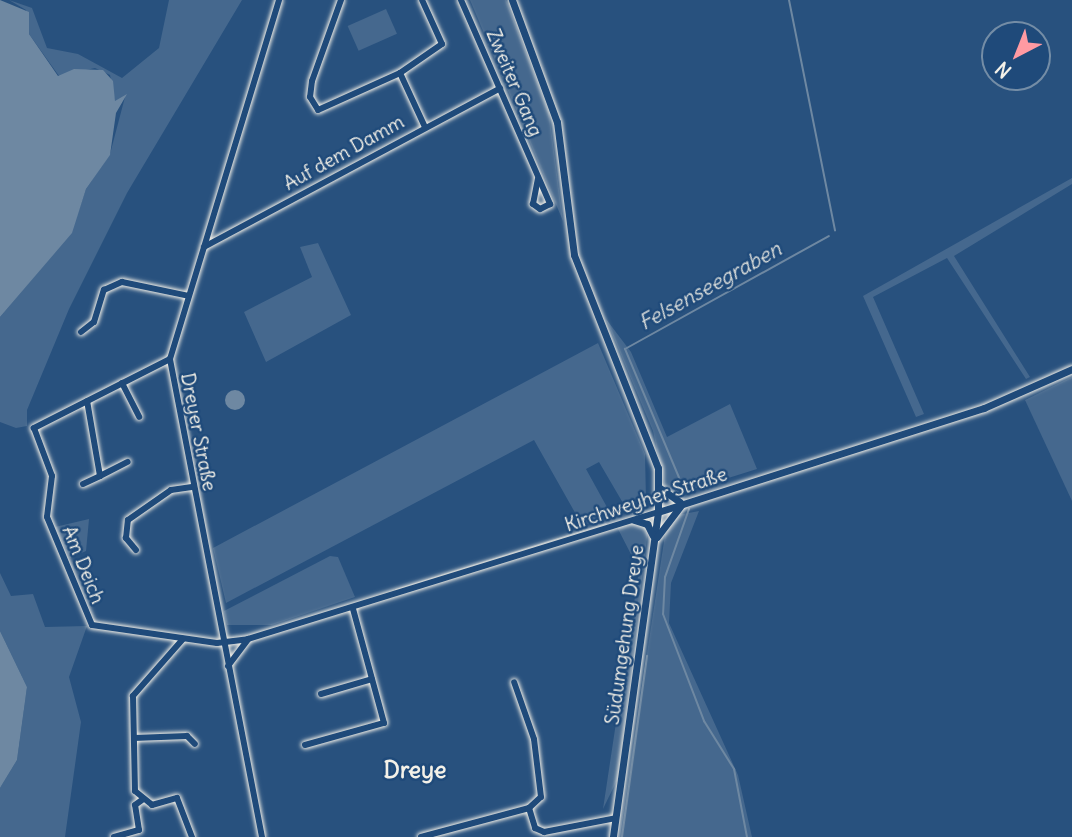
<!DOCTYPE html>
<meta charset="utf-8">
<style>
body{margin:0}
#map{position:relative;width:1072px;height:837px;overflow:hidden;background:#28517e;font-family:Delius,sans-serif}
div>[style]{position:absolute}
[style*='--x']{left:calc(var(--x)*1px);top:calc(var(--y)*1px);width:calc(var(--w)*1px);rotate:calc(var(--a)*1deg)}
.green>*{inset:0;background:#45688e;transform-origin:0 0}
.water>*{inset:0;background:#6e88a2}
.round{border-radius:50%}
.stream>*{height:2px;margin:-1px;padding:0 1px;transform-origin:1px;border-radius:1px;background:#6e88a2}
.roads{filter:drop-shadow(0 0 2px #f4f1e8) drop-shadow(0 0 2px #f4f1e8)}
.minor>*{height:6px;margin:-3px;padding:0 3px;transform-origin:3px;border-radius:3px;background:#1f4a7a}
.major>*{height:7px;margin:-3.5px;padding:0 3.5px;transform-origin:3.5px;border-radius:3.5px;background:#1f4a7a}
span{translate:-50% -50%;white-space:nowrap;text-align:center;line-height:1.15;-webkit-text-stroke:5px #1f4a7a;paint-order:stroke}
.street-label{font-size:19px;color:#f4f1e8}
.water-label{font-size:21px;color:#d9dcda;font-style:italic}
.quarter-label{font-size:23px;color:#f4f1e8;font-weight:700}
.north{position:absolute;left:981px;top:21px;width:70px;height:70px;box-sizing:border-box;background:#1f4a7a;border:2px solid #748da6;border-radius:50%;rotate:222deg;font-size:19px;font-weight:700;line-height:28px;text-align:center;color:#f4f1e8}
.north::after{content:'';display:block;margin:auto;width:24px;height:32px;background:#ff9aa2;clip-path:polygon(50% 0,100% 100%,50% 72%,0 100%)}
</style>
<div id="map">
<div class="green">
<i style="clip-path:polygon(9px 0,32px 8px,47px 48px,78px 54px,122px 78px,159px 48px,169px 0,242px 0,127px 193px,69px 309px,27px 410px,27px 426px,16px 428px,0 422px,0 317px,71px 233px,86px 189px,110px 154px,125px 97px,115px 102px,110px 75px,95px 68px,59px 76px,29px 34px,26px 10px)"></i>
<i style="clip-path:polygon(470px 0,506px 0,549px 113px,563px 221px)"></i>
<i style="left:386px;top:9px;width:27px;height:42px;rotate:66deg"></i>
<i style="clip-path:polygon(1072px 178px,1072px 184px,954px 256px,1030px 377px,1026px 379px,947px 258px,873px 297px,924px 414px,916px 417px,863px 296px)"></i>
<i style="clip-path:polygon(318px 243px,351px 315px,266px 362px,244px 312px,312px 277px,300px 247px)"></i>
<i style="clip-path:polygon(606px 319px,631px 352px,667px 437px,730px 404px,757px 469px,671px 496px,666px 492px,653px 431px)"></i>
<i style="clip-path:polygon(598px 343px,645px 454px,646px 500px,636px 512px,630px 515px,599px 462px,586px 469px,613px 518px,582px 525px,534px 440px,226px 603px,213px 548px)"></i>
<i style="clip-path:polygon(1072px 377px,1072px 501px,1025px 400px)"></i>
<i style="clip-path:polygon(699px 511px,671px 583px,669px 623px,738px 775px,752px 837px,619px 837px,665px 535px,678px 515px)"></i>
<i style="clip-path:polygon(89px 519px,86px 551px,70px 558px,55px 527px)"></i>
<i style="clip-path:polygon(635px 523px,648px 529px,618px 778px,603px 809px,639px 570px,617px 527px)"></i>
<i style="clip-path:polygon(330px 556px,338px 557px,355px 597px,272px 625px,227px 625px,224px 611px)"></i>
<i style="clip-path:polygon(0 573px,11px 596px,33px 594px,45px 627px,87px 626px,69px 677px,81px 722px,65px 837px,0 837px,0 788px,17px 760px,27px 687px,0 631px)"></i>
</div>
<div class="water">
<i style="clip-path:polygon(0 0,29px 12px,29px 34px,58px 76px,74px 69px,103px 70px,113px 81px,115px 101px,127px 94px,116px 113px,110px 155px,86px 189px,72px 233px,0 317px)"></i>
<i class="round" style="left:225px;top:390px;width:20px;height:20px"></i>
<i style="clip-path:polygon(0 631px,27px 687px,17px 760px,0 788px)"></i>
</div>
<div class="stream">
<i style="--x:789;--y:0;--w:235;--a:78.7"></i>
<i style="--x:683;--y:487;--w:150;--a:-112.8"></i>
<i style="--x:625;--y:349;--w:233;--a:-29"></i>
<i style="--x:689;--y:509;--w:72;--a:109.4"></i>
<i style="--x:665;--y:577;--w:37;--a:93"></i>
<i style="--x:663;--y:614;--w:115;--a:69"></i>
<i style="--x:704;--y:721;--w:57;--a:58"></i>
<i style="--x:734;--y:769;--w:69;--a:79.2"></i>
<i style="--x:396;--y:590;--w:220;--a:-17.4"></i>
<i style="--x:622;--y:837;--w:183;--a:-82.1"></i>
</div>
<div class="roads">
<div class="minor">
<i style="--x:341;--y:0;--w:86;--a:109.7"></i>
<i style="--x:312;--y:81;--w:16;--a:97"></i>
<i style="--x:310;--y:97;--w:15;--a:58"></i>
<i style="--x:318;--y:110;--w:90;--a:-24.3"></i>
<i style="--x:400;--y:73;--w:51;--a:-34.6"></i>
<i style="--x:442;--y:44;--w:48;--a:-114.4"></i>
<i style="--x:461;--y:0;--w:223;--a:66.4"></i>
<i style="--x:550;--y:204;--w:11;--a:153"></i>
<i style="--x:540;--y:209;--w:9;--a:-144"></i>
<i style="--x:533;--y:204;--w:26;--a:-79"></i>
<i style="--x:400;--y:73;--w:60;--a:65.2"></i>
<i style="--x:204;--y:247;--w:336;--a:-28.2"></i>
<i style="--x:81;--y:332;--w:16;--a:-38"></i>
<i style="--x:94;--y:322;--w:34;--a:-73"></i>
<i style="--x:104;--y:290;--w:20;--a:-24"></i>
<i style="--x:122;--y:282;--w:68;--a:11.8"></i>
<i style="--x:170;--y:359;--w:153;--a:153.1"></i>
<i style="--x:34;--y:428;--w:51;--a:69.4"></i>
<i style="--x:52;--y:476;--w:41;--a:97"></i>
<i style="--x:47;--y:517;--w:117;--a:67.4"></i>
<i style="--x:92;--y:625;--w:126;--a:8.2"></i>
<i style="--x:217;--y:643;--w:31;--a:-7"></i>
<i style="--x:248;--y:639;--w:429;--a:-17.2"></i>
<i style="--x:122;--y:383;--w:38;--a:63"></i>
<i style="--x:100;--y:476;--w:31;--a:-27"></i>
<i style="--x:83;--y:484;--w:19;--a:-25"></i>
<i style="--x:100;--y:476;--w:76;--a:-99.8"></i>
<i style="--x:136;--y:550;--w:16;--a:-130"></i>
<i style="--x:126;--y:538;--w:18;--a:-84"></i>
<i style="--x:128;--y:520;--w:52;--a:-34.9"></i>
<i style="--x:171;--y:490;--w:21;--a:-8"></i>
<i style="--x:183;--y:639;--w:76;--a:131.3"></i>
<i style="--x:133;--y:696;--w:95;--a:88.8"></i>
<i style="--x:135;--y:791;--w:22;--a:39"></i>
<i style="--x:152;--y:805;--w:26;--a:-16"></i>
<i style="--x:177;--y:798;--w:42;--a:69"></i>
<i style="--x:228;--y:666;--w:34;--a:-53"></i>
<i style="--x:321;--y:694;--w:53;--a:-16.4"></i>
<i style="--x:134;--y:738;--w:53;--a:-2.2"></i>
<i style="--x:187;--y:736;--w:11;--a:45"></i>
<i style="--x:305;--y:745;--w:82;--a:-15.6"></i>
<i style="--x:384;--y:723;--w:118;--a:-105.2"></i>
<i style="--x:529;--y:808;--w:21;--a:73"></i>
<i style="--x:535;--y:828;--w:10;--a:24"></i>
<i style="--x:544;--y:832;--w:73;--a:-11"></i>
<i style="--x:114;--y:837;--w:26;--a:-16"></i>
<i style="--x:139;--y:830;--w:25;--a:-99"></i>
<i style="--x:135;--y:805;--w:9;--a:-36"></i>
<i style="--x:262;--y:837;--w:487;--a:-100.9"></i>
<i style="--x:170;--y:359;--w:375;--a:-73.1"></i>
<i style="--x:421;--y:837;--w:112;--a:-15"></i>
<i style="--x:529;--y:808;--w:16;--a:-43"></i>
<i style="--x:541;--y:797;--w:58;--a:-96.9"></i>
<i style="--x:534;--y:739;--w:60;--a:-109.3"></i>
</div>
<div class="major">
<i style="--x:512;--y:0;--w:130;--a:69.8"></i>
<i style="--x:557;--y:122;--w:134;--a:82.7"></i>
<i style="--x:574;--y:255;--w:229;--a:68.5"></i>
<i style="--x:658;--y:468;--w:44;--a:90"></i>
<i style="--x:658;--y:512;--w:328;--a:97.9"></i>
<i style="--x:660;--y:488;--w:24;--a:35"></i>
<i style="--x:658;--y:512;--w:342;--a:-17.7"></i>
<i style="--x:984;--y:408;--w:96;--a:-23.9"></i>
<i style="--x:634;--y:520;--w:14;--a:17"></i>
<i style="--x:647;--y:524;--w:13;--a:63"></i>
<i style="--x:657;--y:537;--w:40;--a:-53"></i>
</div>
</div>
<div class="street-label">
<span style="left:514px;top:83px;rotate:67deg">Zweiter Gang</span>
<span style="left:344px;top:153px;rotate:-29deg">Auf dem Damm</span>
<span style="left:198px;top:432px;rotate:79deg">Dreyer Straße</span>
<span style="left:646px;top:500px;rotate:-18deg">Kirchweyher Straße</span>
<span style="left:83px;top:565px;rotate:68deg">Am Deich</span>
<span style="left:625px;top:635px;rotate:-82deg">Südumgehung Dreye</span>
</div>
<div class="water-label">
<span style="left:710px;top:286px;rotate:-29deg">Felsenseegraben</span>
</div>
<div class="quarter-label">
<span style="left:415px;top:770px">Dreye</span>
</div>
<div class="north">N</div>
</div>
